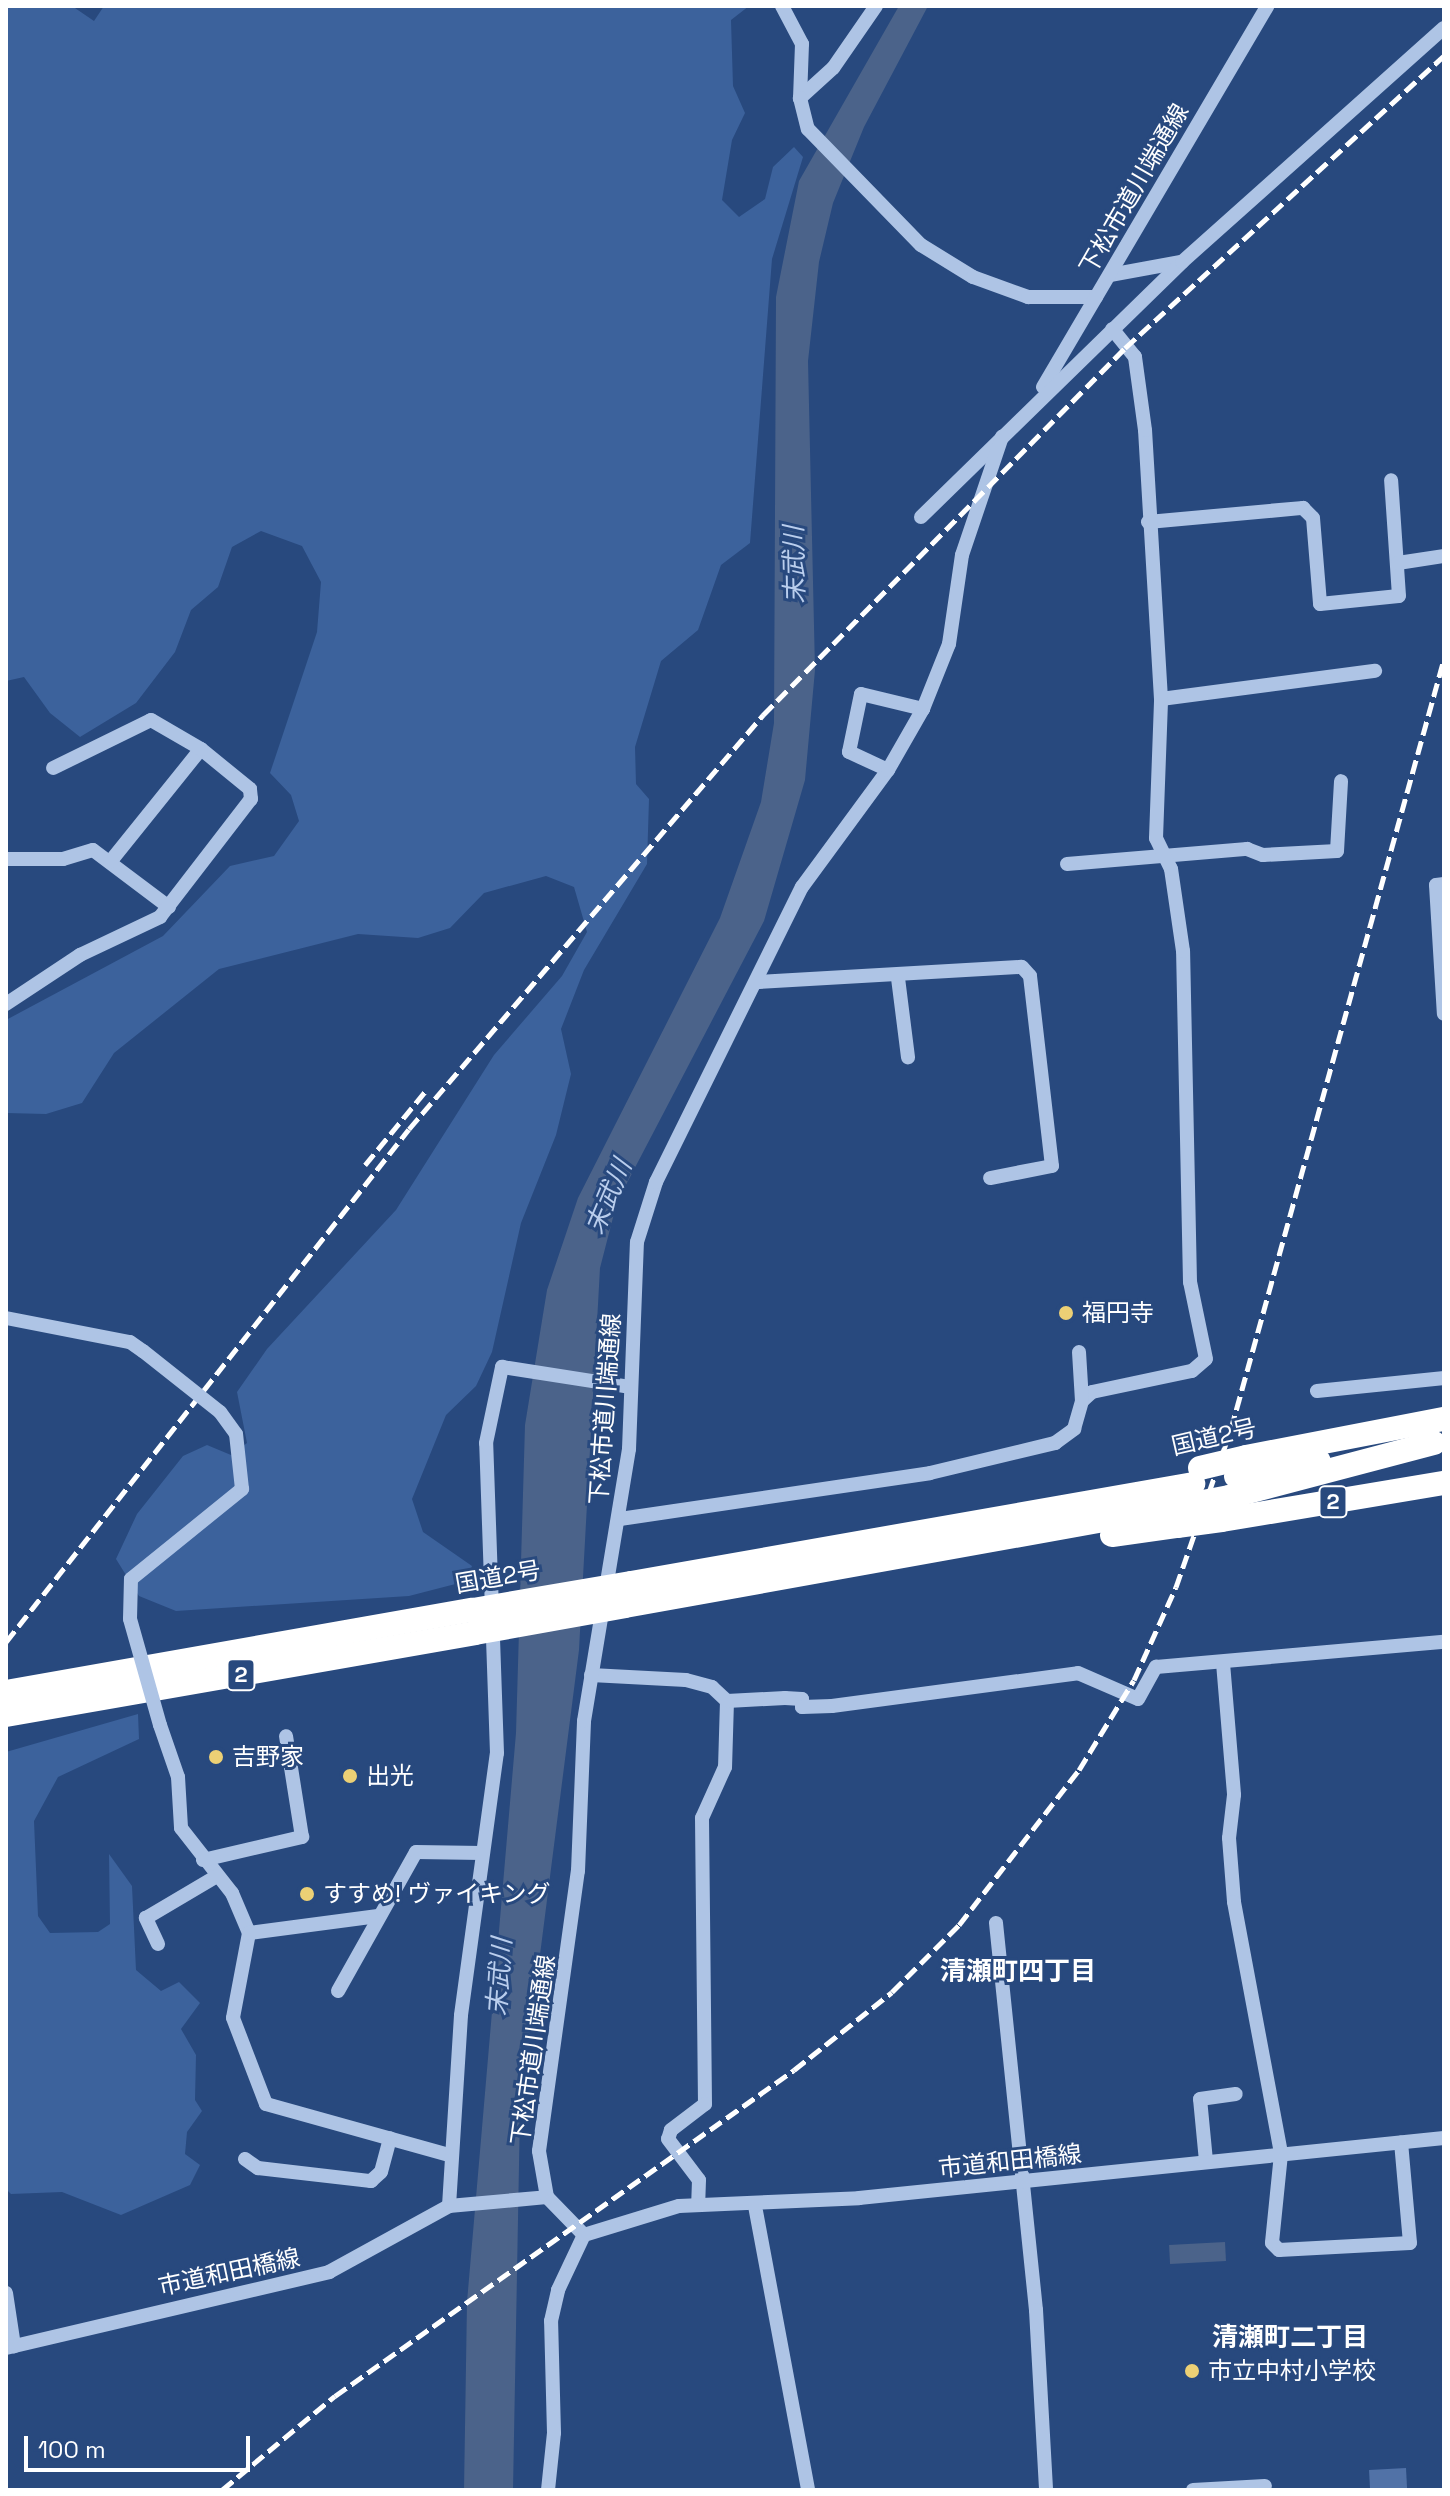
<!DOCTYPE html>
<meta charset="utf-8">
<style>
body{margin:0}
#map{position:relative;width:1450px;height:2496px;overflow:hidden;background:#28497e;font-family:"Space Grotesk","Noto Sans JP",sans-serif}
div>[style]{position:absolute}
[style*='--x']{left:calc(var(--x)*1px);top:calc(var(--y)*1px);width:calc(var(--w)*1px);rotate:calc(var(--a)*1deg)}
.green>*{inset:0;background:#3c629c}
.water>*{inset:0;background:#4b638a;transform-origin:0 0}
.building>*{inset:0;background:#5172a7;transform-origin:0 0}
.minor>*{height:14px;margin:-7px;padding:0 7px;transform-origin:7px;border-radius:7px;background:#aec4e5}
.highway>*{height:24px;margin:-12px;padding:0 12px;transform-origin:12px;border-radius:12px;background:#fff}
.rail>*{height:5px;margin-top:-2.5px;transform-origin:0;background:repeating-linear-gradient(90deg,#fff 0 14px,transparent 0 20px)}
.minor-bridge>*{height:14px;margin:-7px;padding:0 7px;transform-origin:7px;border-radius:7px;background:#aec4e5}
.highway-bridge>*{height:24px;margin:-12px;padding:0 12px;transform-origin:12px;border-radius:12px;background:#fff}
.dots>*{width:22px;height:22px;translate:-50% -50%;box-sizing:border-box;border:4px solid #28497e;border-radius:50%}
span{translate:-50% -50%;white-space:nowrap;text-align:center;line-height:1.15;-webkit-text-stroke:6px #28497e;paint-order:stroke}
.shield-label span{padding:2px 6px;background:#28497e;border:2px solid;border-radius:6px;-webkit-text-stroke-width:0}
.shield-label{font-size:22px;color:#fff;font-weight:700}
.street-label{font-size:24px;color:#fff}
.poi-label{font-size:24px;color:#fff}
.left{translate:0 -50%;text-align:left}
.water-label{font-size:26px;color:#baceed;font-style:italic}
.neighbourhood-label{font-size:26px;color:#fff;font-weight:700}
.frame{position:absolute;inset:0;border:8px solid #fff;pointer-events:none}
.scale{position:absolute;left:24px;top:2436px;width:226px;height:36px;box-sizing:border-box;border:4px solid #fff;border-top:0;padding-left:10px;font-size:24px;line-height:28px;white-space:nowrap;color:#fff;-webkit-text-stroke:6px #28497e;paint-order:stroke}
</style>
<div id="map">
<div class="green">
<i style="clip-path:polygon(6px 6px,72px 6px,94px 21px,104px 6px,749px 6px,731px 20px,733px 86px,745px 113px,732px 140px,722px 200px,739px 217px,765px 199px,773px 167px,794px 147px,803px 157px,772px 259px,750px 543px,721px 565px,698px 630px,661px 661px,635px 747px,636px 784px,649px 799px,647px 864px,584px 970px,561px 1029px,571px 1074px,556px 1135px,521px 1223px,492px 1352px,476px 1386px,446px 1415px,412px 1499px,423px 1532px,472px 1566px,467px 1581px,409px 1596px,176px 1611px,139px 1596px,116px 1559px,137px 1514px,183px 1456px,207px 1445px,231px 1455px,247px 1443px,237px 1392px,267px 1349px,396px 1210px,494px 1055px,562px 976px,587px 932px,574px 887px,546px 876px,484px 893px,450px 928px,418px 938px,358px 934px,219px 969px,114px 1053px,82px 1103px,46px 1114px,6px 1113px,6px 1020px,163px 936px,230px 866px,274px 856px,299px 821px,291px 795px,270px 773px,317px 632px,321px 582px,302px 546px,261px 531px,232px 547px,218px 587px,191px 610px,175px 652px,136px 703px,80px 737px,50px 713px,24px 677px,6px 681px)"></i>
<i style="clip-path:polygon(138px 1714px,139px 1739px,58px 1777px,34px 1821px,38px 1916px,50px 1933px,98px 1932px,110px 1924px,109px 1854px,132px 1886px,136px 1970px,161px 1991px,179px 1982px,200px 2003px,181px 2029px,196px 2055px,195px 2100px,202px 2111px,187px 2132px,185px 2154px,200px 2165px,190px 2185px,121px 2215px,62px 2192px,11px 2194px,6px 2189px,6px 1752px)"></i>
</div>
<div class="water">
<i style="clip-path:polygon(899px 6px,928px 6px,864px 127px,833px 203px,819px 262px,808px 361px,815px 670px,805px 780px,764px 921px,617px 1202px,600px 1268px,579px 1650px,520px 2111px,513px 2490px,464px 2490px,467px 2302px,516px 1733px,525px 1425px,547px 1290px,578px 1198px,720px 918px,761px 802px,774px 723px,776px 297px,799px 181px)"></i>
<i style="left:1225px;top:2242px;width:19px;height:56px;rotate:87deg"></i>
</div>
<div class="building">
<i style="left:1406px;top:2468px;width:22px;height:37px;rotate:87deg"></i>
</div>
<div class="minor">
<i style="--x:782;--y:6;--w:43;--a:62.2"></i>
<i style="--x:802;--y:44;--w:54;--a:92.1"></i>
<i style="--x:876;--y:6;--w:75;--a:124.7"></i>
<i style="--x:833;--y:68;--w:45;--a:137.7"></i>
<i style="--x:800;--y:98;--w:32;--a:76"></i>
<i style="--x:808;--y:129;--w:162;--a:45.8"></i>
<i style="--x:921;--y:245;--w:61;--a:31.6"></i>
<i style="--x:973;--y:277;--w:59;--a:20"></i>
<i style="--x:1028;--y:297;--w:68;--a:0"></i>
<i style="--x:1110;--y:275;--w:72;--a:-10.4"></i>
<i style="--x:1043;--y:387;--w:442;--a:-59.5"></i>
<i style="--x:921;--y:517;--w:365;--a:-44.3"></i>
<i style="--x:1182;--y:262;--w:351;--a:-41.8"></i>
<i style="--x:1148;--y:522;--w:156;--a:-5.2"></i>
<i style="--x:1303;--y:508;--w:14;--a:45"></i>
<i style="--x:1313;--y:518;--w:86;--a:85.3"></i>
<i style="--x:1320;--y:604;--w:79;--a:-5.8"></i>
<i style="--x:1399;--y:596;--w:116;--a:-93.9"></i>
<i style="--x:1398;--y:563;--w:47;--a:-8.7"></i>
<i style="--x:1161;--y:699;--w:216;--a:-7.5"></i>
<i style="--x:888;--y:770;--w:43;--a:-155.2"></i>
<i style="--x:849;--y:752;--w:59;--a:-78.3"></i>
<i style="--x:861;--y:694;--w:64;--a:13.6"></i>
<i style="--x:6;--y:859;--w:57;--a:0"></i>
<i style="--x:63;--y:859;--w:31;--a:-17"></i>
<i style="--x:93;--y:850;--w:95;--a:36.9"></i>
<i style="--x:110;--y:862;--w:145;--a:-51.2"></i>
<i style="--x:1067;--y:864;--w:181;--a:-4.8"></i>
<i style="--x:1247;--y:849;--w:17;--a:21"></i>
<i style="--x:1263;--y:855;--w:74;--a:-3.1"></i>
<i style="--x:1337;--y:851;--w:70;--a:-86.7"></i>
<i style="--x:1444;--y:884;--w:8;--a:173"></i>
<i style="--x:1436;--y:885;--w:129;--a:86.5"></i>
<i style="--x:898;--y:978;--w:80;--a:82.8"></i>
<i style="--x:759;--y:982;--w:263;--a:-3.3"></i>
<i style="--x:1022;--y:967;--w:12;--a:48"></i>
<i style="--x:1030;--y:976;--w:191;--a:83.4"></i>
<i style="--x:1052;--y:1166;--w:63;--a:169"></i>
<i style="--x:6;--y:1004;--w:89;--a:-33.5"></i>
<i style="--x:80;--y:955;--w:89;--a:-25.4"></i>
<i style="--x:160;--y:917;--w:149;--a:-52.4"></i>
<i style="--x:251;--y:799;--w:10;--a:-96"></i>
<i style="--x:250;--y:789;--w:63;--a:-140.8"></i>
<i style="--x:201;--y:749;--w:58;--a:-149.9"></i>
<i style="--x:151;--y:720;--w:109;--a:153.9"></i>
<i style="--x:6;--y:1318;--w:126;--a:11"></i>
<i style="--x:130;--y:1342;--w:16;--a:35"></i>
<i style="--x:1317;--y:1391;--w:128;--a:-5.8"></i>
<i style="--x:1082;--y:1401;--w:13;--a:-42"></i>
<i style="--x:1092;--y:1392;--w:102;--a:-11.9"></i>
<i style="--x:1192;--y:1371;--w:18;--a:-41"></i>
<i style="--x:1206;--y:1359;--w:79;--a:-101.7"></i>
<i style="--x:1190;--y:1282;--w:331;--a:-91.2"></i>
<i style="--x:1183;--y:951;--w:83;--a:-98.3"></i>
<i style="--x:1171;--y:869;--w:34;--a:-116"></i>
<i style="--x:1156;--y:838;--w:139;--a:-87.9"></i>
<i style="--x:1161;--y:699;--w:269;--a:-93.4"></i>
<i style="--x:1145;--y:430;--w:74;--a:-97.8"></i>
<i style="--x:1135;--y:357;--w:36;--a:-129"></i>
<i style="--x:620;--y:1519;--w:313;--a:-8.4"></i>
<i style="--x:930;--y:1473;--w:129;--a:-13.5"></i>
<i style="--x:1055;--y:1443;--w:24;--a:-36"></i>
<i style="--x:1074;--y:1429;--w:29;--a:-74"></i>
<i style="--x:1082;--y:1401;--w:49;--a:-93.5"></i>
<i style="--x:130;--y:1619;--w:40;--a:-88.6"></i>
<i style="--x:131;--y:1579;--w:143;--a:-39"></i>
<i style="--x:242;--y:1489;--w:55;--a:-96.2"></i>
<i style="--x:236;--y:1434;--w:27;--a:-126"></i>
<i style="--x:1223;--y:1663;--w:132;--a:85.2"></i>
<i style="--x:1234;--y:1795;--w:43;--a:96.6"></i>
<i style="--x:1229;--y:1838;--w:64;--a:85.5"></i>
<i style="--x:1234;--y:1902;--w:256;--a:79.4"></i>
<i style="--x:1281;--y:2154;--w:89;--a:95.8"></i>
<i style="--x:1272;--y:2243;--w:10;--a:45"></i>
<i style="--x:1279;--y:2250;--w:131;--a:-3.1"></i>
<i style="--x:1410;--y:2243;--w:101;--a:-95.1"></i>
<i style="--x:591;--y:1675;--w:95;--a:3"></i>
<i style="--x:686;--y:1680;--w:27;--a:15"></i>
<i style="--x:712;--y:1687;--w:21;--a:43"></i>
<i style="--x:727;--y:1701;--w:66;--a:91.7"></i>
<i style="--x:725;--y:1767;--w:56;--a:114.3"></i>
<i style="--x:702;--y:1818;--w:286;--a:89.4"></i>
<i style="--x:705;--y:2104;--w:43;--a:142.6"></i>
<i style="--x:671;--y:2130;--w:9;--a:108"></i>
<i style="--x:668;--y:2139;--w:51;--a:52.9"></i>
<i style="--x:699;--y:2180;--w:25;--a:92"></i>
<i style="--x:727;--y:1701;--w:58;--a:-3"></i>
<i style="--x:785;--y:1698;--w:17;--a:3"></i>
<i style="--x:802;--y:1699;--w:8;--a:90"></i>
<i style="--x:802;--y:1707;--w:30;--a:-2"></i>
<i style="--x:832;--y:1706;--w:248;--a:-7.6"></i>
<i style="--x:1078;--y:1673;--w:65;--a:23.4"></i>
<i style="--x:1138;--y:1699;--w:37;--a:-61"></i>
<i style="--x:1156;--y:1667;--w:289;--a:-5"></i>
<i style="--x:160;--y:1725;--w:55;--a:70.9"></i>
<i style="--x:178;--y:1777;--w:51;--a:86.6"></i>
<i style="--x:181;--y:1828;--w:83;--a:51.9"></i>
<i style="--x:232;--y:1893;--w:43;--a:67"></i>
<i style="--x:249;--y:1933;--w:86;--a:100.7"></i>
<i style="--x:233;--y:2018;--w:92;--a:69"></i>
<i style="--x:266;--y:2104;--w:190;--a:15.6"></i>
<i style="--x:203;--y:1860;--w:102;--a:-13.1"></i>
<i style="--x:302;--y:1837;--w:102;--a:-99"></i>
<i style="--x:996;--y:1923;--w:389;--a:84.1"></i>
<i style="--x:1036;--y:2310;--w:180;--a:86.8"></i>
<i style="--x:249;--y:1933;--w:130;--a:-7.5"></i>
<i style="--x:158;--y:1944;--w:29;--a:-115"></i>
<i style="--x:146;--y:1918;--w:82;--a:-30.6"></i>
<i style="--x:338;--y:1991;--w:159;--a:-60.7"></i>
<i style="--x:416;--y:1852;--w:66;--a:0.9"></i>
<i style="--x:245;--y:2159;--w:16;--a:35"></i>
<i style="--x:258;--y:2168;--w:114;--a:6.6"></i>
<i style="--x:371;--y:2181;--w:13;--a:-42"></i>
<i style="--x:381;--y:2172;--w:35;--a:-75"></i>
<i style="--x:1206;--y:2161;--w:62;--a:-95.5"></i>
<i style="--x:1200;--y:2099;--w:36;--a:-8"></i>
<i style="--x:449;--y:2206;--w:191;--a:-86.4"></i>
<i style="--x:461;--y:2015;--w:264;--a:-82.2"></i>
<i style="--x:497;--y:1753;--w:310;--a:-92"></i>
<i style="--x:486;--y:1443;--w:78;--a:-78.1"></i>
<i style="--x:502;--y:1367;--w:129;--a:8.9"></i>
<i style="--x:755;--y:2206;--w:289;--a:79.4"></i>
<i style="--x:584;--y:2235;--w:99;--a:-17"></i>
<i style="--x:679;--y:2206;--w:180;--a:-2.5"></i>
<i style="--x:859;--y:2198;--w:588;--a:-5.86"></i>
<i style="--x:6;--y:2293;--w:54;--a:81.4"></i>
<i style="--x:6;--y:2348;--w:332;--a:-13.2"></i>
<i style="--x:329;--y:2272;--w:137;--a:-28.8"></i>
<i style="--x:449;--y:2206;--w:98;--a:-5.2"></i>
<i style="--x:548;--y:2490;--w:57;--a:-84"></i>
<i style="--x:554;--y:2433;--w:112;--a:-91.5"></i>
<i style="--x:551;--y:2321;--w:32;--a:-77"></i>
<i style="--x:558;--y:2290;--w:61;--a:-64.7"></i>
<i style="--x:584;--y:2235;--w:53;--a:-134.2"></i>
<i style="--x:547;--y:2197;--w:47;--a:-99.9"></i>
<i style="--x:539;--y:2151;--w:283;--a:-82.1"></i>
<i style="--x:578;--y:1871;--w:150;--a:-87.7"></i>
<i style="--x:584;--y:1721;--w:276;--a:-80.6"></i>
<i style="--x:629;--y:1449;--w:207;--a:-87.8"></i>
<i style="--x:637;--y:1242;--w:63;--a:-72.4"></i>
<i style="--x:656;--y:1182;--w:329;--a:-63.7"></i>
<i style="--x:802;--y:887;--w:145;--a:-53.7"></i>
<i style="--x:888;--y:770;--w:70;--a:-60.2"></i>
<i style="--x:923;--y:709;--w:70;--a:-68.2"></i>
<i style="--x:949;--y:644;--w:90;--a:-81.7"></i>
<i style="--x:962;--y:555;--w:125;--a:-71.3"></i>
<i style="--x:1193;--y:2490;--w:72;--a:-3.2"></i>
</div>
<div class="highway">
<i style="--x:1246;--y:1457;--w:202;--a:-10.9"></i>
<i style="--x:1236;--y:1476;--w:84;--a:-10.2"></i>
<i style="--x:1229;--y:1497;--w:212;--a:-14.8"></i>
<i style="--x:1222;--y:1520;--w:225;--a:-9.5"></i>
<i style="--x:1112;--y:1535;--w:66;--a:-7.9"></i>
<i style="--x:631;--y:1583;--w:571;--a:-9.99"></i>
<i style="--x:625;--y:1606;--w:571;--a:-10.19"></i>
<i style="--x:6;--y:1692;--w:474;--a:-10"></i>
<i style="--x:6;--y:1715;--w:476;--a:-9.9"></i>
</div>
<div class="rail">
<i style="--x:365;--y:1165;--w:99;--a:-50.7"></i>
<i style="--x:6;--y:1642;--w:652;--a:-51.85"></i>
<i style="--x:409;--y:1129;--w:545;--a:-49.47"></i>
<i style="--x:763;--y:715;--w:515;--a:-45.39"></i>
<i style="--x:1125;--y:348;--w:432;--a:-42.5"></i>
<i style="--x:222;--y:2490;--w:147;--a:-39.8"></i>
<i style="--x:335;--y:2396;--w:563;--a:-35.38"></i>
<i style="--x:794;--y:2070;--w:125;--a:-38.5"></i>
<i style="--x:892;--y:1992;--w:95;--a:-45"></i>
<i style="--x:959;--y:1925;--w:196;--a:-52.3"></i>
<i style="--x:1079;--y:1770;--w:105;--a:-58.6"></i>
<i style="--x:1134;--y:1680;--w:102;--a:-65.7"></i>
<i style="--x:1176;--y:1587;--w:167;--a:-70.8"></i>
<i style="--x:1231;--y:1429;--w:799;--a:-74.54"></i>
</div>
<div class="minor-bridge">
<i style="--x:143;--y:1351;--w:98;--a:38.4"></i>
<i style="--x:130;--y:1619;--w:110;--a:74.2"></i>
</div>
<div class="highway-bridge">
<i style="--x:1200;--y:1468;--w:47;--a:-13.4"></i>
<i style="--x:1187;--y:1505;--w:43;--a:-10.8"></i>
<i style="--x:1177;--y:1526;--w:45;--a:-7.6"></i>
<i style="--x:473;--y:1610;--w:160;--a:-9.7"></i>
<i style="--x:475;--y:1633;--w:152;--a:-10.2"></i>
</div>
<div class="dots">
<i style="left:1066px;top:1313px;background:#ecd075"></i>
<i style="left:216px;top:1757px;background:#ecd075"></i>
<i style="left:350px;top:1776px;background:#ecd075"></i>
<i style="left:307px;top:1894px;background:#ecd075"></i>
<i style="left:1192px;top:2371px;background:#ecd075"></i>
</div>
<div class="shield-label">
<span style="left:1333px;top:1502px">2</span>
<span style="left:241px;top:1675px">2</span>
</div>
<div class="street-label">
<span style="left:1134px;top:189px;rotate:-60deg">下松市道川端通線</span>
<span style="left:605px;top:1409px;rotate:-86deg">下松市道川端通線</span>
<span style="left:1214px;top:1437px;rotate:-13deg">国道2号</span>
<span style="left:498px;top:1577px;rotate:-10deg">国道2号</span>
<span style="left:533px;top:2050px;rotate:-82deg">下松市道川端通線</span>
<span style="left:1010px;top:2161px;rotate:-6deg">市道和田橋線</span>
<span style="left:229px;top:2272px;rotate:-12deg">市道和田橋線</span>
</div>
<div class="poi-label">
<span class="left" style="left:1082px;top:1313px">福円寺</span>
<span class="left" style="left:232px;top:1757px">吉野家</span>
<span class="left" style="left:366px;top:1776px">出光</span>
<span class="left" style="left:323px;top:1894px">すすめ! ヴァイキング</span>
<span class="left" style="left:1208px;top:2371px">市立中村小学校</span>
</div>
<div class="water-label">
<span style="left:795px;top:565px;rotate:-91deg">末武川</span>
<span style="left:609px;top:1197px;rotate:-67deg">末武川</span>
<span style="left:500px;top:1977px;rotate:-86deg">末武川</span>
</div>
<div class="neighbourhood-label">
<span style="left:1018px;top:1972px">清瀬町四丁目</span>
<span style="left:1290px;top:2338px">清瀬町二丁目</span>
</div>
<div class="frame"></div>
<div class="scale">100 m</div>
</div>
